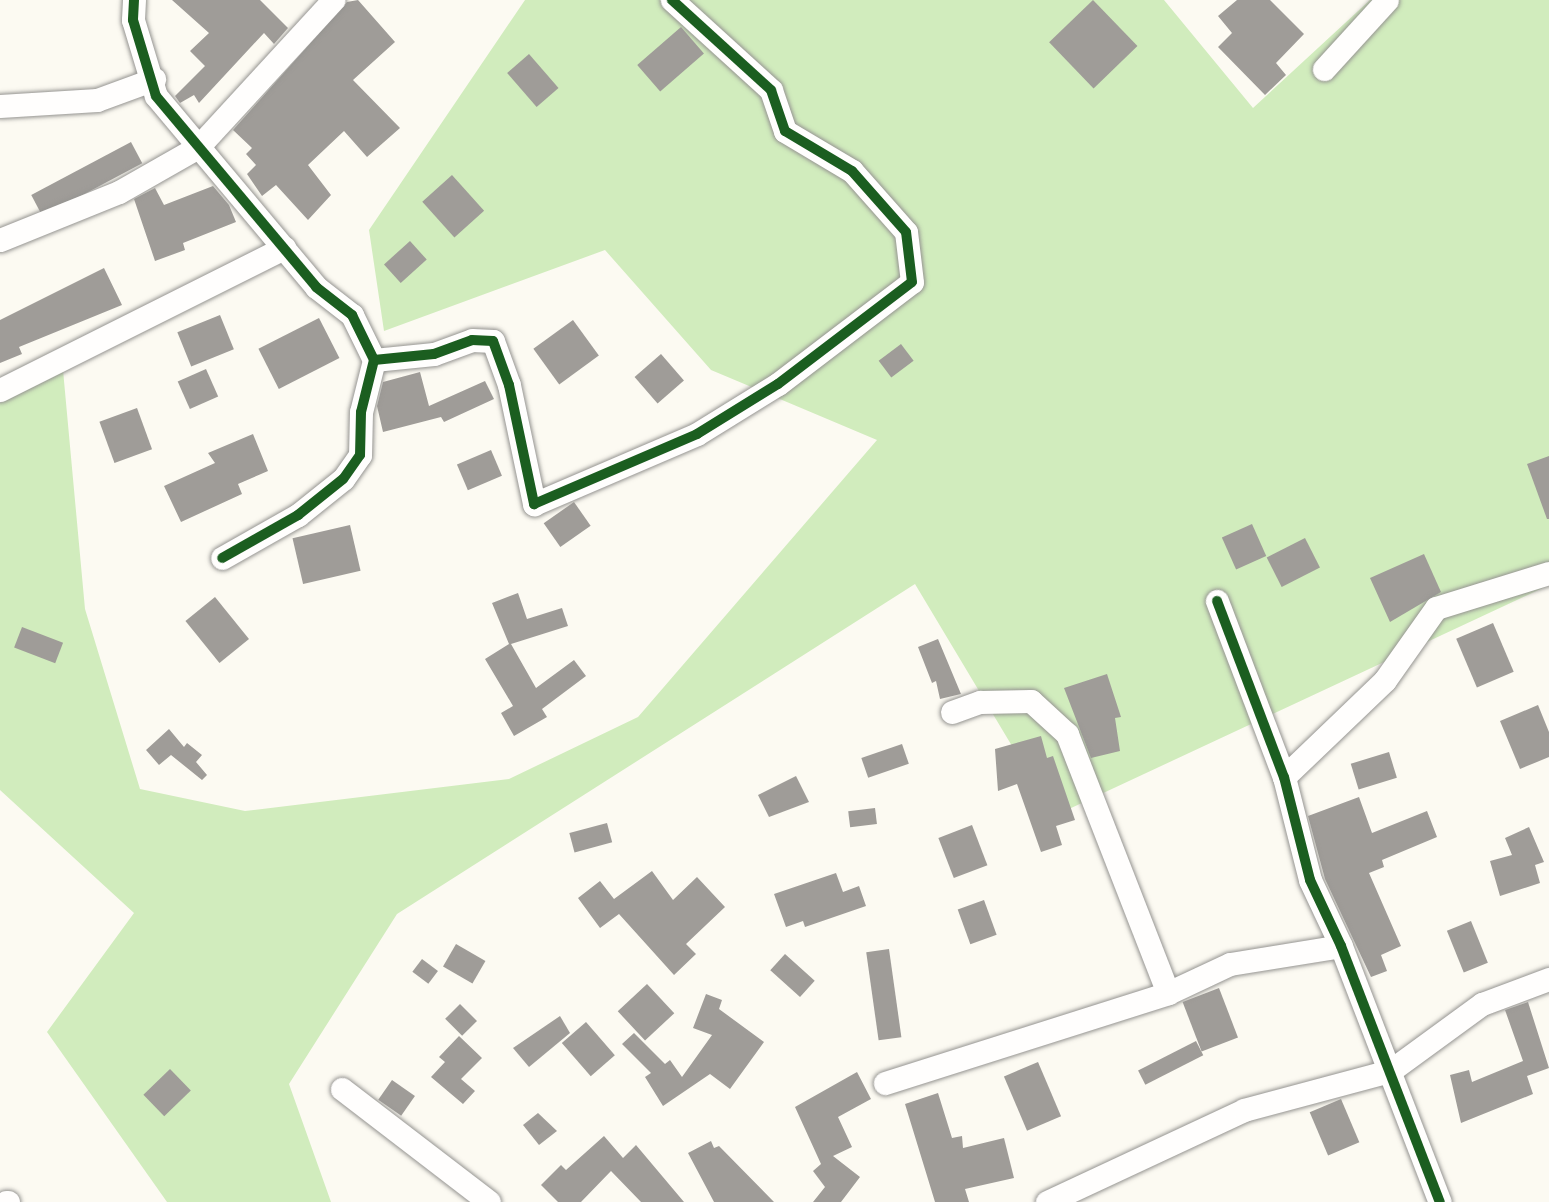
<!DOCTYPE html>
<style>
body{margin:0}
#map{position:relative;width:1549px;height:1202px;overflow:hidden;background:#fcfaf2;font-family:"Noto Serif",serif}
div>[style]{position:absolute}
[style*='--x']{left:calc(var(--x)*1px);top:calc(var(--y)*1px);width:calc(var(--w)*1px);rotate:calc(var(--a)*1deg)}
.forest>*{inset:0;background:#d1ecbd}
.building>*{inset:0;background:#9f9c98;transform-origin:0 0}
.roads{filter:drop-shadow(0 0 2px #959491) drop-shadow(0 0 2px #959491)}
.minor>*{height:23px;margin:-11.5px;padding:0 11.5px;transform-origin:11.5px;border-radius:11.5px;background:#fffefd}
.cycleway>*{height:10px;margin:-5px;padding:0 5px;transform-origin:5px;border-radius:5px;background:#1b5e20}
span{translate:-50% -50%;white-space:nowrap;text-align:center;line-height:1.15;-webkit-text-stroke:7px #fff;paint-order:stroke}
</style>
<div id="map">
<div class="forest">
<i style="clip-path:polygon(525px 0,1164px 0,1253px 108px,1370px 0,1549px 0,1549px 585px,1054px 816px,915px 584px,397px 914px,289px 1084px,331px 1202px,167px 1202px,47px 1032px,134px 913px,0 790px,0 403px,63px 370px,85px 609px,140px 789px,245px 811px,509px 779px,638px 717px,877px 440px,711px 370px,605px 250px,384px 331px,369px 230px)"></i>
</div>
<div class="building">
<i style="clip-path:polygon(172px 0,260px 0,288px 28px,274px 44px,264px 33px,199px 103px,194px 95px,180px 103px,175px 96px,205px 66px,190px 51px,209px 33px)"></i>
<i style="clip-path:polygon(358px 0,395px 42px,353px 80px,400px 128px,367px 157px,344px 131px,308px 165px,331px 195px,308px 220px,276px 185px,262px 196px,247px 174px,256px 165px,246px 154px,252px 148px,233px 130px,347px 2px)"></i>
<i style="left:1093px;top:0;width:64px;height:61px;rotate:46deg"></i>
<i style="clip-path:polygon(1237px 0,1270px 0,1304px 34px,1276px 63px,1286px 75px,1265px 95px,1218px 47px,1232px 33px,1218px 16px)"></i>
<i style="left:681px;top:27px;width:35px;height:58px;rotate:49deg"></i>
<i style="left:529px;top:54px;width:45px;height:29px;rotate:49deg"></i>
<i style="left:131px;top:142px;width:24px;height:113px;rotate:62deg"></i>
<i style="left:452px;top:175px;width:48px;height:40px;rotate:48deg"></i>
<i style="clip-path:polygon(213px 186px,229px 205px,236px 222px,183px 243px,185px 250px,155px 261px,134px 199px,155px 188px,164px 205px)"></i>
<i style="left:410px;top:241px;width:25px;height:35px;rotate:48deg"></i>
<i style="clip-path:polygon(104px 268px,122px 305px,19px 347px,22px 354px,0 363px,0 320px)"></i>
<i style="left:220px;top:315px;width:37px;height:46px;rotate:68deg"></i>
<i style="left:319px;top:318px;width:45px;height:68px;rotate:63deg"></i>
<i style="left:573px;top:320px;width:44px;height:49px;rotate:54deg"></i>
<i style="left:901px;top:344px;width:21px;height:28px;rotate:53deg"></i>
<i style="left:661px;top:354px;width:35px;height:35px;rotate:49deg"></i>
<i style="left:206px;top:369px;width:30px;height:31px;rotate:66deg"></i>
<i style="clip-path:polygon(420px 372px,429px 406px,485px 381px,494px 399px,444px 422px,441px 417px,383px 432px,377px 406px,383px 382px)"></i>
<i style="left:137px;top:408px;width:44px;height:40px;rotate:70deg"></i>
<i style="clip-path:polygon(253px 434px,268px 471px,238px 484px,242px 494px,181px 522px,164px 486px,215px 463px,208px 453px)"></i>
<i style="left:491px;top:450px;width:28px;height:37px;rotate:67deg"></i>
<i style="clip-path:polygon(1549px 456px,1549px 519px,1547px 519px,1527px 464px)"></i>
<i style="left:574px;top:502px;width:29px;height:37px;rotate:55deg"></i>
<i style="left:1252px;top:524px;width:35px;height:33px;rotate:66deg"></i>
<i style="left:350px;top:525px;width:47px;height:59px;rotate:77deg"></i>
<i style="left:1305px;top:538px;width:33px;height:43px;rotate:63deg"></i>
<i style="clip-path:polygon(1424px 554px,1441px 592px,1390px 622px,1370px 578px)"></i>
<i style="clip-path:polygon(518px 593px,527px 619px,562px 608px,568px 626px,511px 644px,536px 688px,574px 660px,586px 676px,542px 709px,547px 717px,514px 736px,501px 713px,513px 706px,485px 659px,509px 644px,492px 603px)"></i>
<i style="left:215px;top:597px;width:54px;height:38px;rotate:51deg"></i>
<i style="left:1493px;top:623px;width:53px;height:40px;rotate:67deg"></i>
<i style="left:22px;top:627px;width:44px;height:22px;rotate:21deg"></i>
<i style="clip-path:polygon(938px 639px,961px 694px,940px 699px,936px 681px,932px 683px,918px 647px)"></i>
<i style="clip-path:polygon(1107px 674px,1121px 717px,1115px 718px,1120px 751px,1091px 758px,1064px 688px)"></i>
<i style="clip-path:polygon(1538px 705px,1549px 732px,1549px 757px,1520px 769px,1500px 721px)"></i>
<i style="clip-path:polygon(169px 729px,184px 747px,187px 743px,202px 755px,196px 762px,207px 775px,202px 780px,171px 755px,159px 765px,146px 750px)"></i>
<i style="clip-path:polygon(1041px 736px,1047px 758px,1053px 756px,1075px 820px,1056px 826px,1062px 845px,1041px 852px,1017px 784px,998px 791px,995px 749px)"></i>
<i style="left:902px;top:744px;width:21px;height:43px;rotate:71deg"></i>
<i style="left:1389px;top:752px;width:27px;height:40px;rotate:73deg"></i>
<i style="clip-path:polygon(796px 776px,809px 802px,769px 817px,758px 795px)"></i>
<i style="clip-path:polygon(1359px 797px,1372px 833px,1427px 811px,1437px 837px,1382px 860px,1384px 867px,1369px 873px,1401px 946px,1381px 955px,1387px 971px,1371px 977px,1325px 879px,1308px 816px)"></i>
<i style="left:875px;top:808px;width:16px;height:27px;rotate:83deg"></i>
<i style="left:607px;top:823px;width:20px;height:39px;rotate:75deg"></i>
<i style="left:972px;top:825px;width:43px;height:36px;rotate:69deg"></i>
<i style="clip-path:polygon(1529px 827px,1544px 862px,1535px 865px,1540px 883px,1500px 896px,1490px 861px,1512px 855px,1505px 838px)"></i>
<i style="clip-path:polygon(652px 871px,673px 900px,697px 877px,725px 907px,686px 944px,696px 954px,674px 975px,619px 914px,600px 928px,578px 898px,600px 881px,614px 899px)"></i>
<i style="clip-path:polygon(836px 873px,843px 892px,859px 886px,866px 906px,805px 927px,803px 921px,786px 927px,774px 894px)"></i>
<i style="left:984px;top:900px;width:37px;height:28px;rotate:70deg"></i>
<i style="left:1471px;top:921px;width:45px;height:26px;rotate:68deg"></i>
<i style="left:456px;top:944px;width:34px;height:26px;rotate:30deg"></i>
<i style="left:889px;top:949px;width:89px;height:23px;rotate:82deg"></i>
<i style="left:785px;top:954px;width:40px;height:22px;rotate:42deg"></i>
<i style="left:422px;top:959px;width:20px;height:16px;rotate:37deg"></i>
<i style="left:647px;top:984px;width:40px;height:40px;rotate:47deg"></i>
<i style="left:1219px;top:988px;width:53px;height:39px;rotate:69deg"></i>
<i style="clip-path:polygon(706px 994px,722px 1000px,719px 1009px,764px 1042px,730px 1089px,710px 1074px,663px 1106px,645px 1077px,651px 1073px,622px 1044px,634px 1033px,665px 1064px,670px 1060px,682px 1077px,712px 1035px,693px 1028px)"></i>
<i style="clip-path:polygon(1528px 1002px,1549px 1068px,1527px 1076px,1533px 1094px,1461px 1123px,1450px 1075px,1469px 1070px,1472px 1082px,1523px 1061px,1505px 1010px)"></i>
<i style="left:460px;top:1004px;width:24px;height:21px;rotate:45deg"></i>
<i style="clip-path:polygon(560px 1016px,570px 1033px,529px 1067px,513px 1048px)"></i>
<i style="left:586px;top:1022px;width:44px;height:32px;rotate:49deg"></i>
<i style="clip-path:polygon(459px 1036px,482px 1058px,461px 1079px,475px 1091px,463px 1104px,431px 1077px,445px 1062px,439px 1057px)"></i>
<i style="left:1196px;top:1041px;width:16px;height:65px;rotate:63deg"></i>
<i style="left:1038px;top:1062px;width:59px;height:37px;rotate:67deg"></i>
<i style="left:170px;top:1069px;width:30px;height:37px;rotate:46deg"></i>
<i style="clip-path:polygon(857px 1072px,871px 1099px,838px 1117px,852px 1147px,833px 1156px,860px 1177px,841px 1202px,813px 1202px,825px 1187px,813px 1171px,821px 1164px,795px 1107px)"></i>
<i style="left:392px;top:1080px;width:28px;height:24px;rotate:35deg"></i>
<i style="clip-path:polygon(938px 1093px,952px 1138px,962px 1136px,963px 1148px,1004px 1138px,1014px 1178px,965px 1189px,969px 1202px,935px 1202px,905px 1104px)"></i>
<i style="left:1341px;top:1099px;width:47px;height:34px;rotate:67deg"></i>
<i style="clip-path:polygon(538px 1113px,557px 1131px,539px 1145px,523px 1125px)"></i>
<i style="clip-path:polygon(604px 1136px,623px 1158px,636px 1145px,684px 1202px,641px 1202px,611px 1171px,581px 1202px,558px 1202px,541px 1185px,561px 1165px,566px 1170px)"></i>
<i style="clip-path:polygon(711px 1141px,714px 1148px,719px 1146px,774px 1202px,714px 1202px,688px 1153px)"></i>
</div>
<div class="roads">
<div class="minor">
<i style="--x:134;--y:0;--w:20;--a:93"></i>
<i style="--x:133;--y:20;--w:79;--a:73.2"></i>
<i style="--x:156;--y:96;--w:249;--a:50"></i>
<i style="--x:316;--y:287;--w:46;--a:37.9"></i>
<i style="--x:352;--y:315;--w:50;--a:63.9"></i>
<i style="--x:374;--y:360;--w:54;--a:104"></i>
<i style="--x:361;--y:412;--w:43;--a:91.3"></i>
<i style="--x:360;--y:455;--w:29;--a:125"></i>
<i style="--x:343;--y:479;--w:58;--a:141.3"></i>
<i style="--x:298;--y:515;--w:87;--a:150.5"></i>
<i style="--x:1324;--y:69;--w:93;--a:-47.6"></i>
<i style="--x:0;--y:106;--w:97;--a:-3.5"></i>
<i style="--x:97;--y:100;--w:61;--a:-20.2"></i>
<i style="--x:0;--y:240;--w:128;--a:-22"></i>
<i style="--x:119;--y:192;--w:91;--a:-29.7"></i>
<i style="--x:198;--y:147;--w:200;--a:-47.4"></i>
<i style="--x:374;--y:360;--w:60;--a:-5.7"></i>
<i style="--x:434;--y:354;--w:40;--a:-20.2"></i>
<i style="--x:472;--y:340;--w:21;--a:3"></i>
<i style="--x:493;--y:341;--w:47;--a:70"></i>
<i style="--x:509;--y:385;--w:122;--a:78.1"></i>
<i style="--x:534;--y:504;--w:177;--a:-23.2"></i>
<i style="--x:697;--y:434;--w:95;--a:-31.7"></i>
<i style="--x:778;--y:384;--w:168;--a:-37.3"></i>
<i style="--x:912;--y:282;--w:50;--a:-96.8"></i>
<i style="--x:906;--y:232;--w:81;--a:-131.5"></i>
<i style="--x:852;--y:171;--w:78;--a:-149.2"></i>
<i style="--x:785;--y:131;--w:43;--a:-108.9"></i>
<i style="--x:771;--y:90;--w:134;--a:-137.7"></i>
<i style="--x:0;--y:390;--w:318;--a:-26.6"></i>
<i style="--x:1217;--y:601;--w:188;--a:69.2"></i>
<i style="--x:1284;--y:777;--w:106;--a:75.8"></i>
<i style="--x:1310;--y:880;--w:73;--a:64.8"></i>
<i style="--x:1341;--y:946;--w:274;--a:68.9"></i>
<i style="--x:952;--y:712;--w:30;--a:-20"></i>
<i style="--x:980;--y:702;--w:51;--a:-1.1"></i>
<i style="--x:1031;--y:701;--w:49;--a:42.5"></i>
<i style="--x:1067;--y:734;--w:278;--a:68.7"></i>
<i style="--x:1284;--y:777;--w:140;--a:-43.8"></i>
<i style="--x:1385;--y:680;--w:88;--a:-54.7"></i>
<i style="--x:1436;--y:608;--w:118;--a:-17.2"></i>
<i style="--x:885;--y:1083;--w:297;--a:-17.6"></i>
<i style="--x:1168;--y:993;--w:68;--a:-25.1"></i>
<i style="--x:1230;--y:964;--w:112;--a:-9.2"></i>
<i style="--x:342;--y:1089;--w:185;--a:37.5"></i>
<i style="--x:6;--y:1202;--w:2;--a:0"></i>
<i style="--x:1047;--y:1202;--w:217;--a:-25"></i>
<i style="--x:1244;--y:1110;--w:151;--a:-15"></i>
<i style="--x:1390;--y:1071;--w:114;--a:-36.1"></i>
<i style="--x:1482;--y:1004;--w:72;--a:-20.5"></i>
</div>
</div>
<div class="cycleway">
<i style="--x:134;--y:0;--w:20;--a:93"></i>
<i style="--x:133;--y:20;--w:79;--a:73.2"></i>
<i style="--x:156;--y:96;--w:249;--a:50"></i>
<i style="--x:316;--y:287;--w:46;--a:37.9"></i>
<i style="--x:352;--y:315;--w:50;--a:63.9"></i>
<i style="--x:374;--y:360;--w:54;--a:104"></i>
<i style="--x:361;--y:412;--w:43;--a:91.3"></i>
<i style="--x:360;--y:455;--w:29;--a:125"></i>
<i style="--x:343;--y:479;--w:58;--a:141.3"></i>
<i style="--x:298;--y:515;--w:87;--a:150.5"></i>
<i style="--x:374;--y:360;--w:60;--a:-5.7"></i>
<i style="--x:434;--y:354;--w:40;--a:-20.2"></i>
<i style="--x:472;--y:340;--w:21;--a:3"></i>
<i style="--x:493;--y:341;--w:47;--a:70"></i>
<i style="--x:509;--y:385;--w:122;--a:78.1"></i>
<i style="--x:534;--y:504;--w:177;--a:-23.2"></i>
<i style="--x:697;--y:434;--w:95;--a:-31.7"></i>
<i style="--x:778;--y:384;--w:168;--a:-37.3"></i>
<i style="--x:912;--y:282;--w:50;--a:-96.8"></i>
<i style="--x:906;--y:232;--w:81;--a:-131.5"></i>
<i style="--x:852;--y:171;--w:78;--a:-149.2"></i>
<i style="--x:785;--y:131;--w:43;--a:-108.9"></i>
<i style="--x:771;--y:90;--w:134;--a:-137.7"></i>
<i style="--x:1217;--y:601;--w:188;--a:69.2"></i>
<i style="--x:1284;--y:777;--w:106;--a:75.8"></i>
<i style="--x:1310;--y:880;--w:73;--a:64.8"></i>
<i style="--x:1341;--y:946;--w:274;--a:68.9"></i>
</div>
</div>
